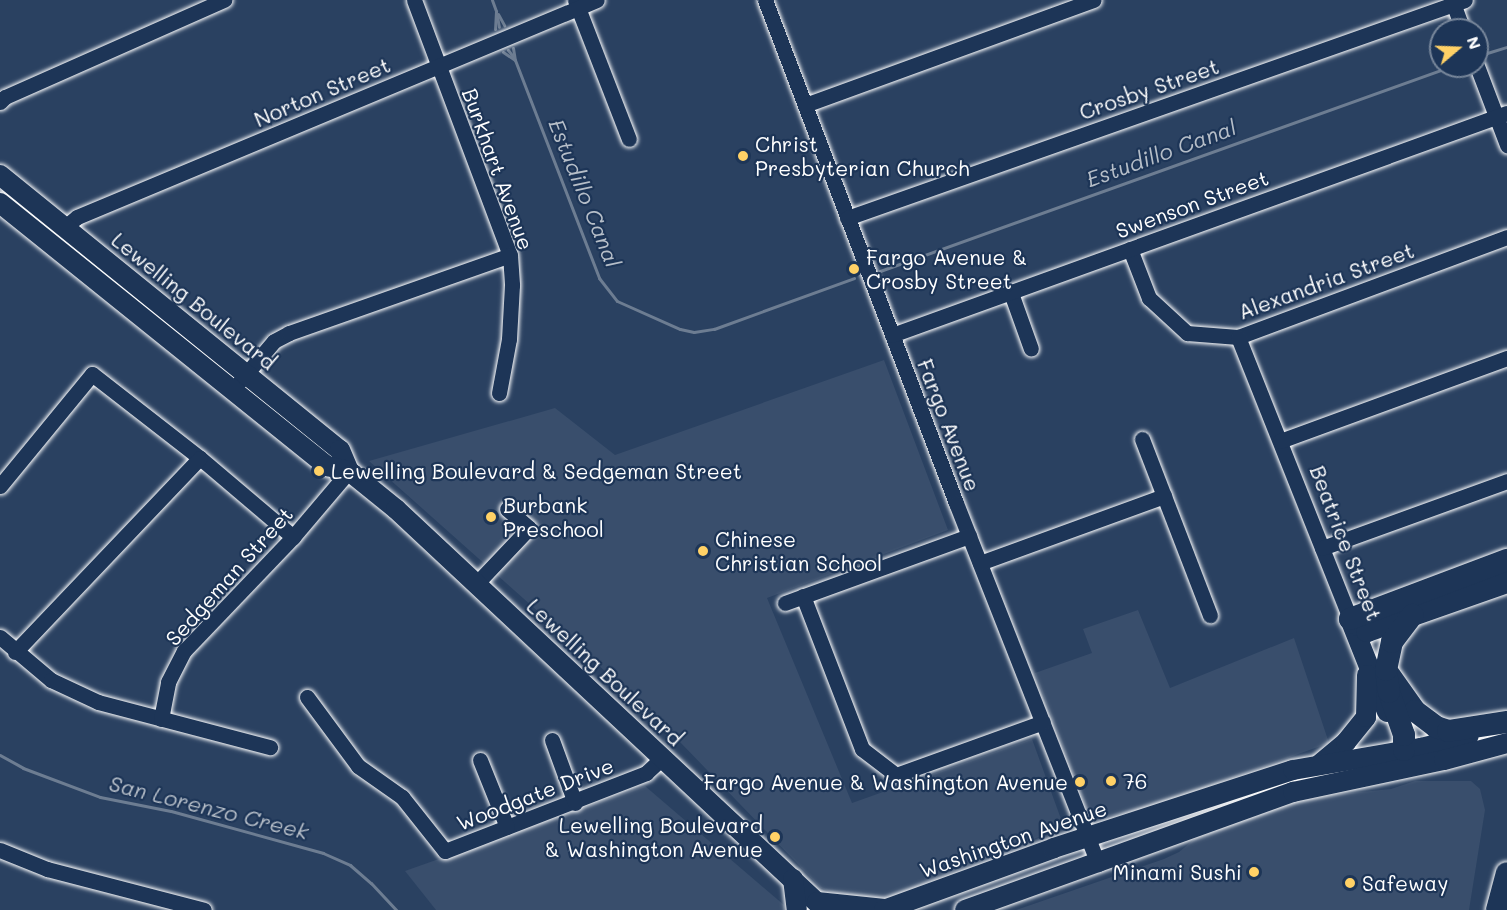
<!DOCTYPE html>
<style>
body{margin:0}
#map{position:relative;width:1507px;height:910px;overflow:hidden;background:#2a4161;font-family:Mali,sans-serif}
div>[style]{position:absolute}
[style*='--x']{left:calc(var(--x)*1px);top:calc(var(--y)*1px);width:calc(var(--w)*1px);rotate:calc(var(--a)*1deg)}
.built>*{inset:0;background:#394e6c}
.stream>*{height:3px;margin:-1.5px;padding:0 1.5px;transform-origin:1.5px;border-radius:1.5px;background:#6d7d92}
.roads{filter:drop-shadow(0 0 2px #fff) drop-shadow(0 0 2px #fff)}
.minor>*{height:15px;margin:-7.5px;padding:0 7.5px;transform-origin:7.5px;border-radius:7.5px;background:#1d3557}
.major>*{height:20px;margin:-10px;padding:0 10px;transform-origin:10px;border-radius:10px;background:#1d3557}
.highway>*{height:22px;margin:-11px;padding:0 11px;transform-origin:11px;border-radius:11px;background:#1d3557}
.dots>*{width:16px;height:16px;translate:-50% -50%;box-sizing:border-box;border:3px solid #1d3557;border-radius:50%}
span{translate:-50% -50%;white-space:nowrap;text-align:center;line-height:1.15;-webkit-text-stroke:4.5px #1d3557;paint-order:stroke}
.street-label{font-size:21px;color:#fff}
.poi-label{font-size:21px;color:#fff}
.left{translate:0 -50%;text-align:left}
.right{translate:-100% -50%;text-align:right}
.water-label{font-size:22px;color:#b6bec8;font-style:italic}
.north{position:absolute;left:1429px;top:18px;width:60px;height:60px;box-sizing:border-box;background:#1d3557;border:2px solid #77869a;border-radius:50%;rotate:71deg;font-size:16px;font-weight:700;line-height:24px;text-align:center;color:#fff}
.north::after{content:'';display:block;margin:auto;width:21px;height:27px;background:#ffd166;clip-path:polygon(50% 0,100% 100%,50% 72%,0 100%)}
</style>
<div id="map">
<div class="built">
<i style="clip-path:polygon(884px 360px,948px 530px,767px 598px,852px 803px,1032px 739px,1061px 819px,1053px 831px,870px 906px,821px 888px,651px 712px,369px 461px,555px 408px,615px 455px)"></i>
<i style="clip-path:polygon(1138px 610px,1170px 688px,1294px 638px,1329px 743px,1148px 808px,1096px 819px,1087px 809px,1035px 673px,1092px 653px,1083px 629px)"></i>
<i style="clip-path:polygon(1415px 781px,1471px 781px,1480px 789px,1485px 810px,1469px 910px,1016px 910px,1164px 859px,1179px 852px,1196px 838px,1292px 803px,1331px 795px,1391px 789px)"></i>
<i style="clip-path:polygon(645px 786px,784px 905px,784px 910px,436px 910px,405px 871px)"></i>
</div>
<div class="stream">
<i style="--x:492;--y:0;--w:12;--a:70"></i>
<i style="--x:496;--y:11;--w:18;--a:93"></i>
<i style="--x:498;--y:14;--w:13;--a:61"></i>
<i style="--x:497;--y:16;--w:11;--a:80"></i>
<i style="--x:513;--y:48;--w:12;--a:81"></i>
<i style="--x:508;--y:50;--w:10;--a:53"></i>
<i style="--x:503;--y:52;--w:14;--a:34"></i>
<i style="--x:515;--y:60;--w:234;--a:68.9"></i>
<i style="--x:599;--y:278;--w:29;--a:52"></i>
<i style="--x:617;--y:301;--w:69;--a:24"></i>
<i style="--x:680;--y:329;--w:14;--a:12"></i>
<i style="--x:694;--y:332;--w:20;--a:-9"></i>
<i style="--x:714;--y:329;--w:149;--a:-20"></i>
<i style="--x:1487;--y:53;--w:21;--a:-17"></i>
<i style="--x:880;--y:271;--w:608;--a:-19.72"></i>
<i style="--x:0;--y:755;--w:26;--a:29"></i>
<i style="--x:23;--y:768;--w:82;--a:20.6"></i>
<i style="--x:100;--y:797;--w:72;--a:11.2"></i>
<i style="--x:171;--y:811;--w:158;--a:15.4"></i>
<i style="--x:323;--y:853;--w:30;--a:24"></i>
<i style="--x:350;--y:865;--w:28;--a:41"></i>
<i style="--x:371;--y:883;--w:37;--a:47"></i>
</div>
<div class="roads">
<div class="minor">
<i style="--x:414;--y:0;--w:272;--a:69.4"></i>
<i style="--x:510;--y:255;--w:30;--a:86"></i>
<i style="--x:512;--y:285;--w:54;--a:93.2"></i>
<i style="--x:509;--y:339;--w:55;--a:100.5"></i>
<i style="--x:575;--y:0;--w:149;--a:68.8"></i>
<i style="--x:765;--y:0;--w:538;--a:69.21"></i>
<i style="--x:956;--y:503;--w:388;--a:68.5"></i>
<i style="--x:1452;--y:0;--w:32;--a:70"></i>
<i style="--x:1477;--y:66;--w:85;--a:69.2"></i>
<i style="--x:0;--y:102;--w:7;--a:-45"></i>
<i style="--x:5;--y:97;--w:240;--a:-23.9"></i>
<i style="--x:805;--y:105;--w:307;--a:-20"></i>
<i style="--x:847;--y:218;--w:655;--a:-19.43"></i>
<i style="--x:66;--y:226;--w:14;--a:-39"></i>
<i style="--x:77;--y:217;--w:563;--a:-22.65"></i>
<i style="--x:1130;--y:249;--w:53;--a:68.8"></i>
<i style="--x:1149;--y:298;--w:52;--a:42.6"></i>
<i style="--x:1187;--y:333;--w:51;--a:4.5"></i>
<i style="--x:1238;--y:337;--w:287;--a:-20.4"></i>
<i style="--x:1011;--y:293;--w:59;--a:70.3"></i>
<i style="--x:892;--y:335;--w:654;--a:-19.85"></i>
<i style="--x:1238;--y:337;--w:303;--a:68.3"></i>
<i style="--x:240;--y:381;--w:52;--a:-49.6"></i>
<i style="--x:274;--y:341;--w:17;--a:-28"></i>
<i style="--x:289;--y:333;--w:234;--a:-19.4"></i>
<i style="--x:1142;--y:439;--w:189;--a:68.9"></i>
<i style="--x:1280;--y:441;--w:242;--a:-20.1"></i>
<i style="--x:0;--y:486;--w:145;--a:-50.6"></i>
<i style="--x:92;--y:374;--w:137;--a:37.9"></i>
<i style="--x:200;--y:458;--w:122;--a:40.3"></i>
<i style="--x:1322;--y:548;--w:197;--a:-19.9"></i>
<i style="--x:980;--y:563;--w:196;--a:-20"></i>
<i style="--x:476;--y:584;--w:77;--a:-46.6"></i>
<i style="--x:529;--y:528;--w:29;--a:-139"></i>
<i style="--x:803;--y:596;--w:164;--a:68.9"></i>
<i style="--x:862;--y:749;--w:43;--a:37.4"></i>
<i style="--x:896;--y:775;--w:156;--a:-19.8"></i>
<i style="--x:785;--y:603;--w:196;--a:-20"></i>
<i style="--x:0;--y:637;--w:67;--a:40.1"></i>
<i style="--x:51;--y:680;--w:52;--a:25.1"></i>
<i style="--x:98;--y:702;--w:178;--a:14.7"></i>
<i style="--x:15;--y:652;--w:268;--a:-46.4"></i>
<i style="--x:307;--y:697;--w:86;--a:53.5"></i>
<i style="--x:358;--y:766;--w:54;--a:35.2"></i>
<i style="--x:402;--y:797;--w:69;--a:51.5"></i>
<i style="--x:445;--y:851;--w:216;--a:-21.2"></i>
<i style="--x:646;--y:773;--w:22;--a:-43"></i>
<i style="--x:161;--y:719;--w:38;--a:-79"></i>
<i style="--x:168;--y:682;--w:35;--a:-63"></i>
<i style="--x:184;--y:651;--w:158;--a:-46.3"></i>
<i style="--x:293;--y:537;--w:87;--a:-49.7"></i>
<i style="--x:552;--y:740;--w:67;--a:69.9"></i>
<i style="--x:480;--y:760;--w:72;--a:68.1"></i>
<i style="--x:0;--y:850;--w:51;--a:22"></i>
<i style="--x:47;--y:869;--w:162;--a:14.6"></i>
</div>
<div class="major">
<i style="--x:0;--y:175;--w:437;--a:39"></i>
<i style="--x:340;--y:450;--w:23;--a:67"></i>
<i style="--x:349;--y:471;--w:60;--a:39"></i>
<i style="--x:396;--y:509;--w:587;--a:43.07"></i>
<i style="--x:0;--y:203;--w:420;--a:38.8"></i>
<i style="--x:327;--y:466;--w:23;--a:13"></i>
<i style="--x:1350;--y:619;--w:100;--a:68.3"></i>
<i style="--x:1320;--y:764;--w:34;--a:-40"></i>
<i style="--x:1346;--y:742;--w:32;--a:-51"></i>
<i style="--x:1366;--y:717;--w:42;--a:-88.6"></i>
<i style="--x:793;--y:879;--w:31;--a:83"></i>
<i style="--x:817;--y:902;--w:68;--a:5.9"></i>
<i style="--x:884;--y:910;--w:181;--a:-20"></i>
<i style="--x:1054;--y:848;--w:251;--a:-18.1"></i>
<i style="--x:1293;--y:770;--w:130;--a:-9.8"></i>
<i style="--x:1421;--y:748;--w:49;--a:-14"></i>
<i style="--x:965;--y:910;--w:349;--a:-19.8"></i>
<i style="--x:1293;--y:792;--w:154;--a:-12"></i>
<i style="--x:1444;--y:760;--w:65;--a:-15.1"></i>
</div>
<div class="highway">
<i style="--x:1350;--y:619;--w:21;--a:35"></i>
<i style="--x:1367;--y:631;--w:148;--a:-19.3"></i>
<i style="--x:1350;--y:619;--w:168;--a:-20.6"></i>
<i style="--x:1386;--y:670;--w:50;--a:54.7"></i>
<i style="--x:1415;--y:711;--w:26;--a:37"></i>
<i style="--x:1436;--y:727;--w:13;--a:18"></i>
<i style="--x:1448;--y:731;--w:60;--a:-8.7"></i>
<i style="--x:1404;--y:750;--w:15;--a:-90"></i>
<i style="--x:1404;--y:735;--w:46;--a:-109.2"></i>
<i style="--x:1389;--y:692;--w:22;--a:-98"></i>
<i style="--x:1386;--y:670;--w:29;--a:-78"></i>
<i style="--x:1392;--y:642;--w:34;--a:-53"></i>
<i style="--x:1497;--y:910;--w:38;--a:-75"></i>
</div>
</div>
<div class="dots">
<i style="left:743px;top:156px;background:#ffd166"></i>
<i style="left:854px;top:269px;background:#ffd166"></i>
<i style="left:319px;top:471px;background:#ffd166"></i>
<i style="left:491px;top:517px;background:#ffd166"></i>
<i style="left:703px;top:551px;background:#ffd166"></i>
<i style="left:1111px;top:781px;background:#ffd166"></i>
<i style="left:1080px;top:782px;background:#ffd166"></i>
<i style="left:775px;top:837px;background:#ffd166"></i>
<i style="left:1254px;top:872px;background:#ffd166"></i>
<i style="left:1350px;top:883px;background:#ffd166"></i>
</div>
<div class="street-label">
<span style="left:1149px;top:89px;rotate:-19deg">Crosby Street</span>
<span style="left:322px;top:92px;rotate:-23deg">Norton Street</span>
<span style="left:498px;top:169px;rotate:70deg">Burkhart Avenue</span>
<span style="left:1192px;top:204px;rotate:-20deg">Swenson Street</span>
<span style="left:1326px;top:281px;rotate:-20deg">Alexandria Street</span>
<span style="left:194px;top:301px;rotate:39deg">Lewelling Boulevard</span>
<span style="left:949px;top:425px;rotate:69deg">Fargo Avenue</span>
<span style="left:1346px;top:543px;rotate:69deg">Beatrice Street</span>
<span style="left:229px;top:576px;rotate:-48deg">Sedgeman Street</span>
<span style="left:605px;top:672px;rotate:43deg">Lewelling Boulevard</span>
<span style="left:535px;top:794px;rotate:-21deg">Woodgate Drive</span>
<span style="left:1013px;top:839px;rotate:-19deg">Washington Avenue</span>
</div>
<div class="poi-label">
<span class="left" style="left:755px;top:156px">Christ<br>Presbyterian Church</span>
<span class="left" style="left:866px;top:269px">Fargo Avenue &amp;<br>Crosby Street</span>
<span class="left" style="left:331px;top:471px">Lewelling Boulevard &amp; Sedgeman Street</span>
<span class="left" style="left:503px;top:517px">Burbank<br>Preschool</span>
<span class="left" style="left:715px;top:551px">Chinese<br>Christian School</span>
<span class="left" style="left:1123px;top:781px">76</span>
<span class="right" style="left:1068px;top:782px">Fargo Avenue &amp; Washington Avenue</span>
<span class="right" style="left:763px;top:837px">Lewelling Boulevard<br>&amp; Washington Avenue</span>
<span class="right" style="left:1242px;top:872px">Minami Sushi</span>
<span class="left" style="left:1362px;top:883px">Safeway</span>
</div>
<div class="water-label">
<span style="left:1161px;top:153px;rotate:-20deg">Estudillo Canal</span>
<span style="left:585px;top:193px;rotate:68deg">Estudillo Canal</span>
<span style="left:209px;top:807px;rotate:14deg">San Lorenzo Creek</span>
</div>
<div class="north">N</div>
</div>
